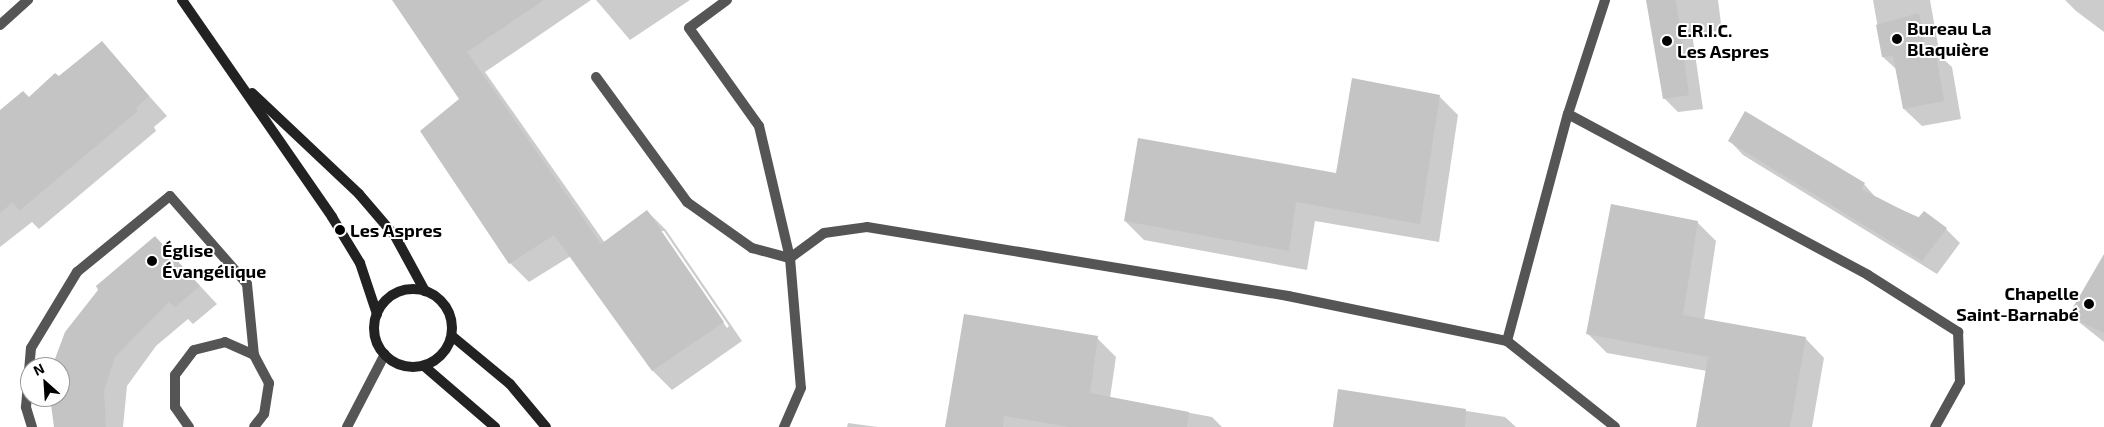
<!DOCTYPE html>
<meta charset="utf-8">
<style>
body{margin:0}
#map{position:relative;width:2104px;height:427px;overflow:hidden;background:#fff;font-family:"Exo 2",sans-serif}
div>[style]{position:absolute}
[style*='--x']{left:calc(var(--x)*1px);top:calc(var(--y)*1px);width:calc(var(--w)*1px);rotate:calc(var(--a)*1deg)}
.shadow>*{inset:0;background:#0003}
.building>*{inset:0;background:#c4c4c4}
.lane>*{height:10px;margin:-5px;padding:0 5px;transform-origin:5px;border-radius:5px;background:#555}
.street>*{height:10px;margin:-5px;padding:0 5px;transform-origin:5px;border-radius:5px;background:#555}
.secondary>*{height:10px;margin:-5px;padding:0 5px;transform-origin:5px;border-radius:5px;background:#222}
.secondary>.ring{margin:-5px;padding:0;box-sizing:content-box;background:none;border:10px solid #222;border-radius:50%}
.dots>*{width:14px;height:14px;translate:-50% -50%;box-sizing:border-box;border:2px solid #fff;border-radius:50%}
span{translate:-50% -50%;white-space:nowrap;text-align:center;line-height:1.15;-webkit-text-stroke:4px #fff;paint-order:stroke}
.poi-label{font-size:18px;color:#000;font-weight:700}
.left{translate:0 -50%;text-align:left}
.right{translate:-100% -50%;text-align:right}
.north{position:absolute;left:20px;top:357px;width:50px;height:50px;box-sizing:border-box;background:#fff;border:1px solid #999;border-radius:50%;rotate:334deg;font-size:14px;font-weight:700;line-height:20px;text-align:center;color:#000}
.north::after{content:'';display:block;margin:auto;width:18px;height:22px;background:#000;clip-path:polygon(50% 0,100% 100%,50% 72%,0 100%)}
</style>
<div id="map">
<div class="shadow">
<i style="clip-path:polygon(evenodd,393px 0,591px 0,485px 72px,605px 243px,647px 211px,666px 230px,742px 341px,672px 390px,653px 371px,571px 256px,529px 282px,510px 263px,422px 131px,461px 99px,393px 0,661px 231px,664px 231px,729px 326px,727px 328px,661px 231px)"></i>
<i style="clip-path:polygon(596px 0,690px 0,630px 40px)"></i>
<i style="clip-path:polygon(1647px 0,1718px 0,1722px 31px,1692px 33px,1703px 109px,1678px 112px,1664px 98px)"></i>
<i style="clip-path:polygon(1873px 0,1930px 0,1940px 56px,1952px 67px,1961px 119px,1922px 126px,1904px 109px,1897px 70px,1883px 57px)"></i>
<i style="clip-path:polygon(2065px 0,2104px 0,2104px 32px,2076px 11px)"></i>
<i style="clip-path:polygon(102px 43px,167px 116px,154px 127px,156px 131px,39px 229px,32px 222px,0 247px,0 111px,29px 99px)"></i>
<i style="clip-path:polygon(1439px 96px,1458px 115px,1439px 242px,1315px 221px,1307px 270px,1144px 240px,1125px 221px,1337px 174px)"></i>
<i style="clip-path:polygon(1729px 140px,1864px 184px,1877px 199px,1946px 229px,1960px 243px,1937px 274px,1743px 155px)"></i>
<i style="clip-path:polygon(1697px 222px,1716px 241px,1704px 320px,1805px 338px,1824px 358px,1812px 427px,1697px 427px,1707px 371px,1607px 353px,1588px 334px)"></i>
<i style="clip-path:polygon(155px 238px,217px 304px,193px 324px,188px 319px,156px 346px,127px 386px,123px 427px,57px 427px,52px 397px,60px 397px,60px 367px,55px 367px)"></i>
<i style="clip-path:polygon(2104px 283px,2104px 342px,2070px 315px)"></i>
<i style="clip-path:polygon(1097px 338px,1116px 357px,1110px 398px,1212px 417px,1222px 427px,946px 427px)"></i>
<i style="clip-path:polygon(1339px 391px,1505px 417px,1516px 427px,1334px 427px)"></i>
<i style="clip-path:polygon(848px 423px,878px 427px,847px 427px)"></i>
</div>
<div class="building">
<i style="clip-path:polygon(392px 0,544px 0,467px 52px,601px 244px,647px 210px,724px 322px,652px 371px,554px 235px,509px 264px,420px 131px,459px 99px)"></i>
<i style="clip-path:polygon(1646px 0,1676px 0,1689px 95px,1663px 99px)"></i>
<i style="clip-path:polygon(1919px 13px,1926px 50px,1935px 48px,1944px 101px,1903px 109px,1893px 56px,1882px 57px,1876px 25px)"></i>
<i style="clip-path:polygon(102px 41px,149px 96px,136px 108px,138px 111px,19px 211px,13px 202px,0 213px,0 110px,23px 91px,29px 97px,55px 73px,59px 76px)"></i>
<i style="clip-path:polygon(1352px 78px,1440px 95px,1420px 224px,1296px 202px,1289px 251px,1124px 221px,1138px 138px,1336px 173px)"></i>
<i style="clip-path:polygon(1745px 111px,1865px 183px,1861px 189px,1918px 218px,1924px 211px,1947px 228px,1922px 261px,1728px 141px)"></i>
<i style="clip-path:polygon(1611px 204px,1698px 221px,1683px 315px,1806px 337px,1790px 427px,1696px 427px,1708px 357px,1586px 334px)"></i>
<i style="clip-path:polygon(155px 236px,200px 286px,175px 307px,169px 302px,115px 357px,104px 391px,106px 427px,54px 427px,50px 397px,60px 397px,60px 367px,52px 367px,65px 332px,98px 290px,96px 286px)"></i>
<i style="clip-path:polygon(2104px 254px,2104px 333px,2068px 316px)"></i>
<i style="clip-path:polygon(964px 314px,1098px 336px,1090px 393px,1189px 412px,1187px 427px,1069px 427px,1004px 416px,1003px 427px,945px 427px)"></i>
<i style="clip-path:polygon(1338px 389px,1466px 409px,1465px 427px,1333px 427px)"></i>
</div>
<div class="lane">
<i style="--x:0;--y:25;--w:38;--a:-42"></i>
<i style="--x:596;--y:77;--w:155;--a:53.9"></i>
<i style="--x:687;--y:202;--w:80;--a:35.3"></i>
<i style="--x:752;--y:248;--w:39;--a:15"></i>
<i style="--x:32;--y:427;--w:21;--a:-107"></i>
<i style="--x:26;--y:407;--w:59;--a:-85.2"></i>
<i style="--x:31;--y:348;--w:89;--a:-58.8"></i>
<i style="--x:77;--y:272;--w:120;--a:-39.3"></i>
<i style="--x:170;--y:196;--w:117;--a:48.8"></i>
<i style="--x:247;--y:284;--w:71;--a:84.4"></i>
<i style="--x:189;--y:427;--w:24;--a:-125"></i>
<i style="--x:175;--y:407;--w:32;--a:-90"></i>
<i style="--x:175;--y:375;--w:31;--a:-53"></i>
<i style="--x:194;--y:350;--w:32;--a:-14"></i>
<i style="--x:225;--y:342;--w:32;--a:24"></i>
<i style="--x:254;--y:355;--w:32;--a:62"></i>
<i style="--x:269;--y:383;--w:31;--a:99"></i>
<i style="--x:264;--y:414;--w:16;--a:128"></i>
</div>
<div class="street">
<i style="--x:727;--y:0;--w:47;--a:143.6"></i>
<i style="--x:689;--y:28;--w:120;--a:54.5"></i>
<i style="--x:759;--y:126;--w:136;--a:76.8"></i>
<i style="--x:790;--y:258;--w:130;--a:85.2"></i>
<i style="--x:801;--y:388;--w:43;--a:113.6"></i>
<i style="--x:1568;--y:114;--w:340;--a:28.2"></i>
<i style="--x:1868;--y:275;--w:107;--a:32.3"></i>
<i style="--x:1958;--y:332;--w:50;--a:87.7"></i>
<i style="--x:1960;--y:382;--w:51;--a:119.1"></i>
<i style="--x:790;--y:258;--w:42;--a:-36.3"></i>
<i style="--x:824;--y:233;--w:43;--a:-7.9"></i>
<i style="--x:867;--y:227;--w:427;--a:9.3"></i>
<i style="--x:1288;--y:296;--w:224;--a:11.6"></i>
<i style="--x:1507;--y:341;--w:138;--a:38.5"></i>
<i style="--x:1507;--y:341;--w:235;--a:-75"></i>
<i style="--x:1568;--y:114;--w:120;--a:-72"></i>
<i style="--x:347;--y:427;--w:82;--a:-62.5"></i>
</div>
<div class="secondary">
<i style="--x:182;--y:0;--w:264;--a:55.3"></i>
<i style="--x:332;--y:217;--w:54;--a:58.7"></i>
<i style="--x:360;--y:263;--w:54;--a:71.6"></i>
<i style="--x:252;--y:93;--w:147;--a:43.3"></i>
<i style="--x:359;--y:194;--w:55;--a:49.4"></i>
<i style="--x:395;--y:236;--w:63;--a:61.4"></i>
<i class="ring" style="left:374px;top:289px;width:68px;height:68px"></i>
<i style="--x:452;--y:336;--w:75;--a:39.6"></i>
<i style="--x:510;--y:384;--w:56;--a:50.1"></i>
<i style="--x:424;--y:366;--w:94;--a:40.7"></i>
</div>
<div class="dots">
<i style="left:1897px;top:39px;background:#000"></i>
<i style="left:1667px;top:41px;background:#000"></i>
<i style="left:340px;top:230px;background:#000"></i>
<i style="left:152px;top:261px;background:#000"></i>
<i style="left:2089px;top:304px;background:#000"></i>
</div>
<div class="poi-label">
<span class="left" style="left:1907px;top:39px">Bureau La<br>Blaquière</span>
<span class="left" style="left:1677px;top:41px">E.R.I.C.<br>Les Aspres</span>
<span class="left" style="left:350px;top:230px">Les Aspres</span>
<span class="left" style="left:162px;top:261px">Église<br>Évangélique</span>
<span class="right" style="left:2079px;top:304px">Chapelle<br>Saint-Barnabé</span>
</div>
<div class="north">N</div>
</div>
